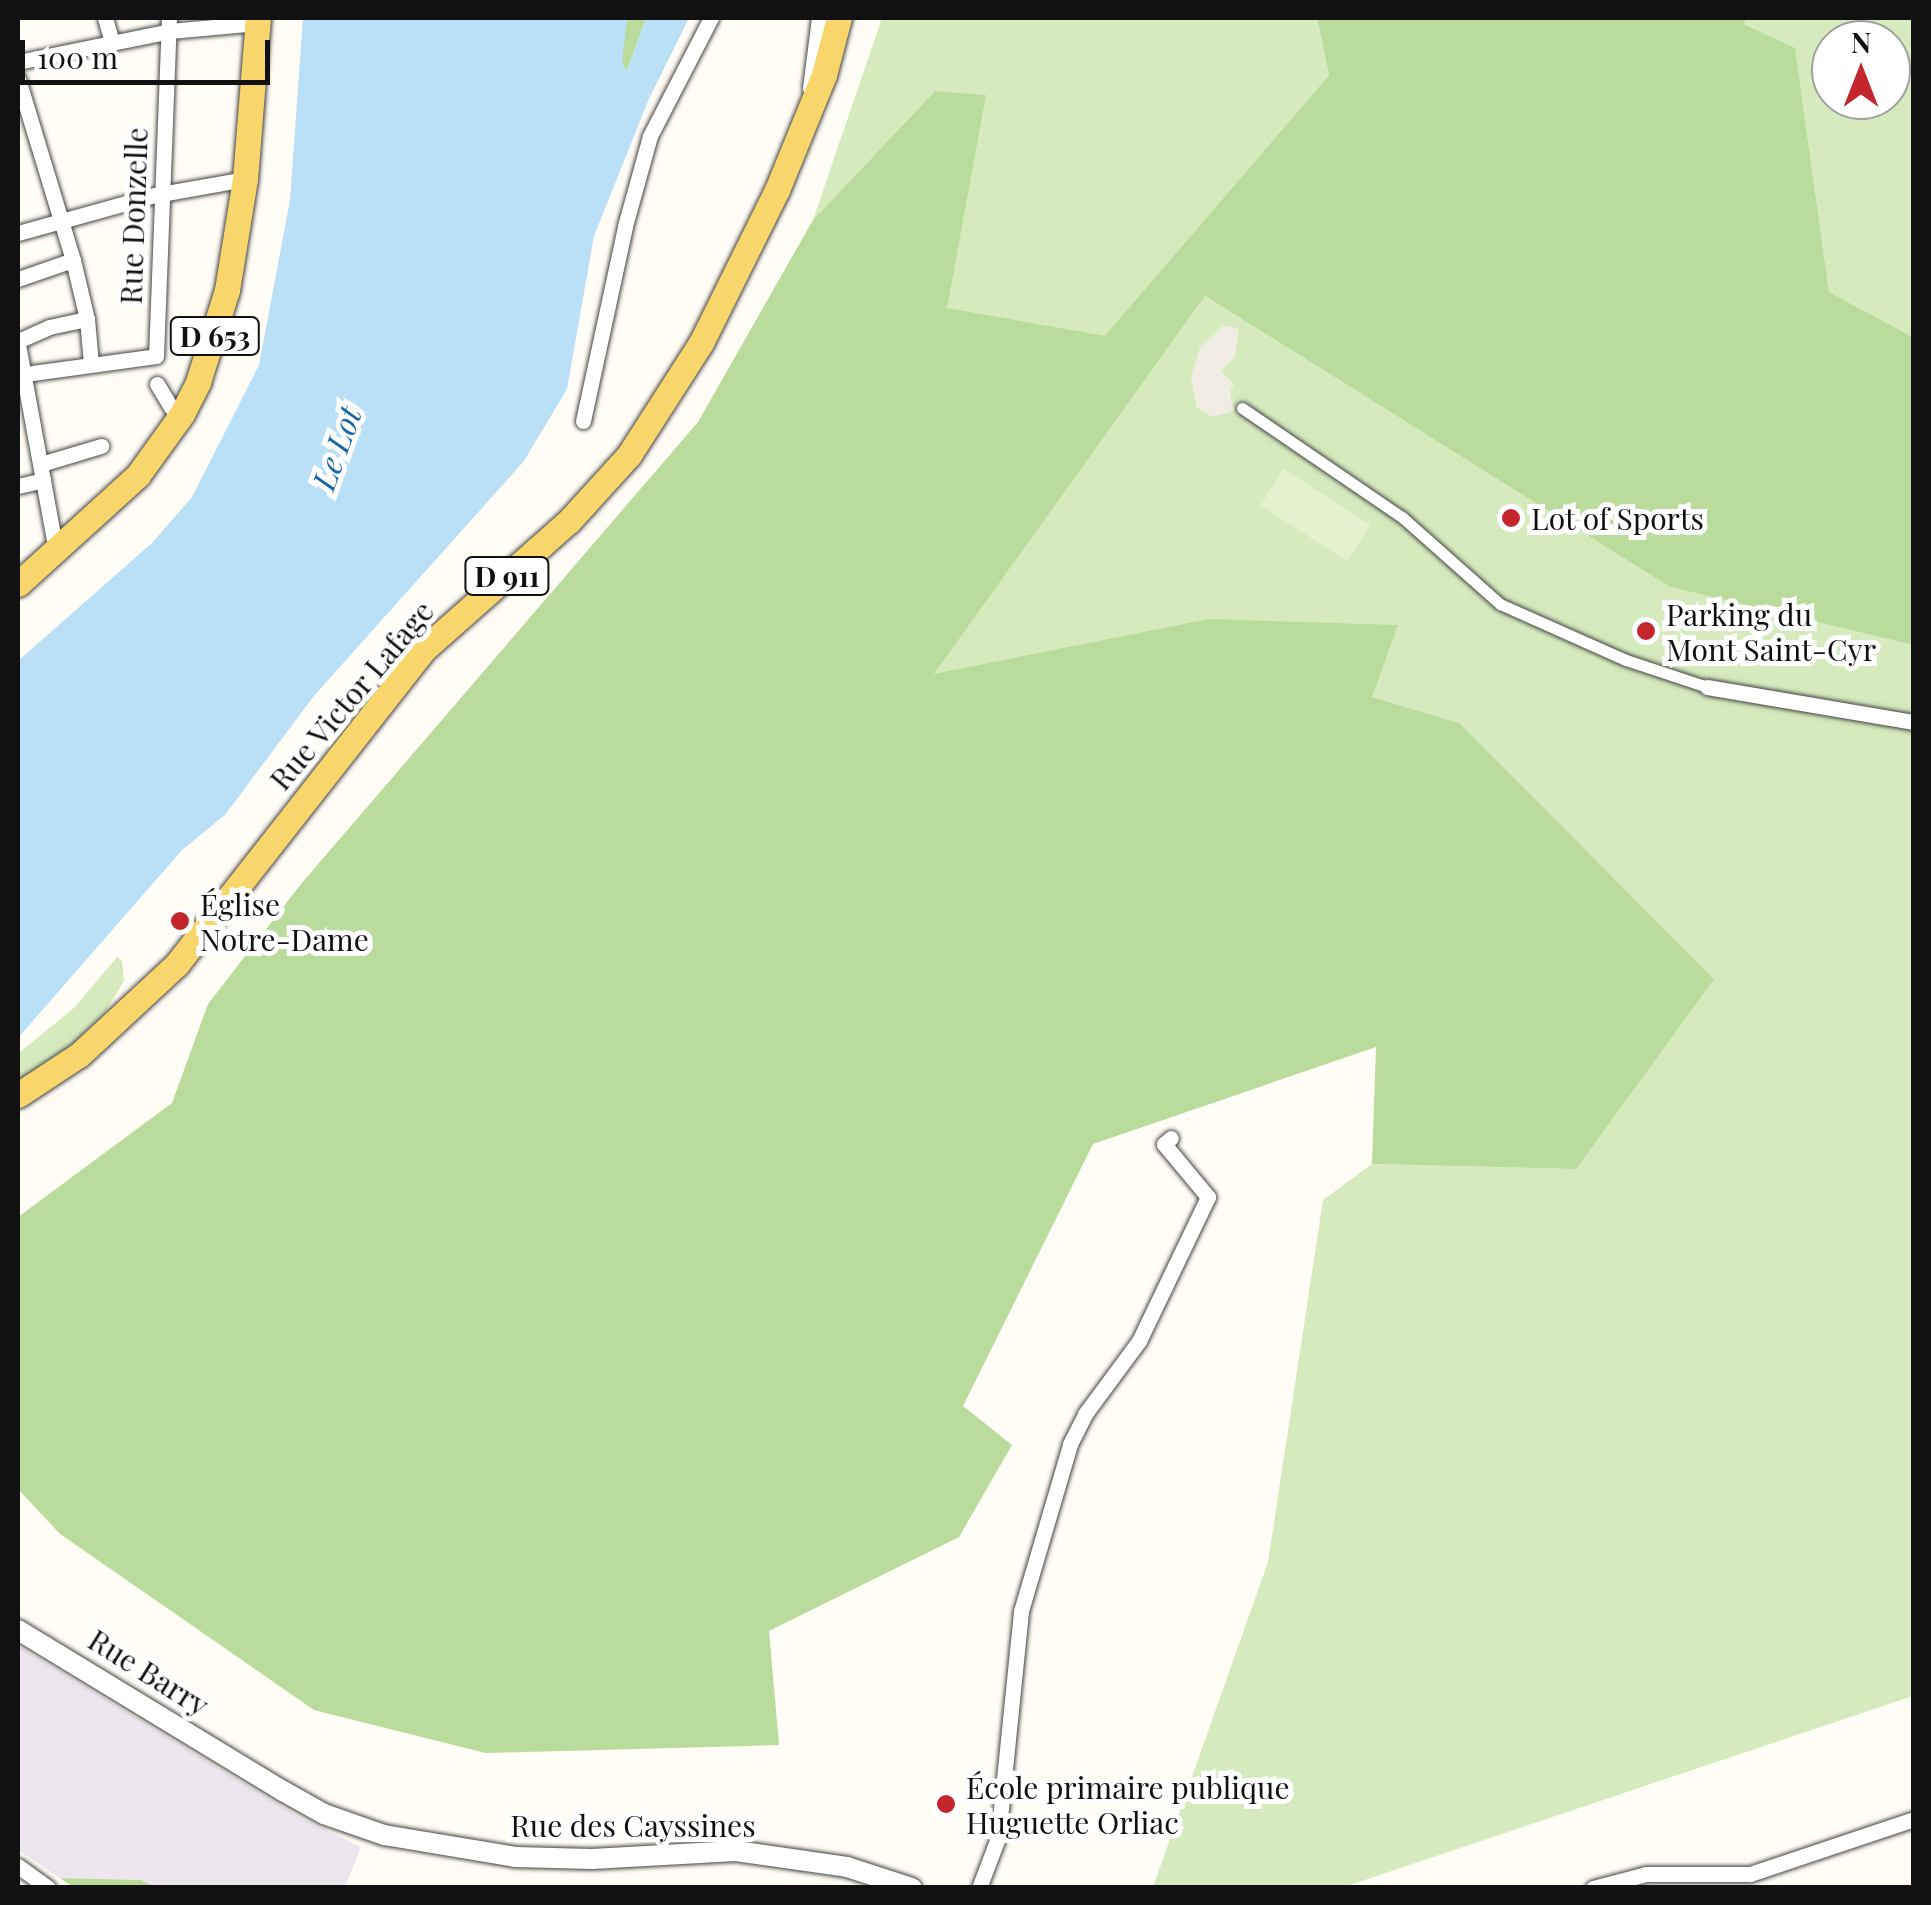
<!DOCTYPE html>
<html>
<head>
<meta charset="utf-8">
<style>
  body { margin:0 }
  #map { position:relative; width:1931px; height:1905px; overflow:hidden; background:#fffdf5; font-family:"Playfair Display",serif }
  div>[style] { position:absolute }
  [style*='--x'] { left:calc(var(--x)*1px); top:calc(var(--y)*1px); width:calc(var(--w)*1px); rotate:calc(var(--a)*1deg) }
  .industrial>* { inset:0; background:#eee6ef }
  .green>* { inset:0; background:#d5ebbd }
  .forest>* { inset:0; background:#b9dc9c }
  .pitch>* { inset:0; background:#e6f2cf; transform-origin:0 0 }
  .plaza>* { inset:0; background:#f1ede2 }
  .water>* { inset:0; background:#b9e0f7 }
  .roads { filter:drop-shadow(0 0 2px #444) drop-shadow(0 0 2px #444) }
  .pedestrian>* { height:11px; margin:-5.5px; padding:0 5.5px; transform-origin:5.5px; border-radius:5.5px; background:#fff }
  .minor>* { height:15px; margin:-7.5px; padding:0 7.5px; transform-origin:7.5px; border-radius:7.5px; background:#fff }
  .tertiary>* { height:20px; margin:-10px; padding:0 10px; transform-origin:10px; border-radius:10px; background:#fff }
  .primary>* { height:25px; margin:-12.5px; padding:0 12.5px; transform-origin:12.5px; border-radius:12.5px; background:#f9d66b }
  .dots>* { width:28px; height:28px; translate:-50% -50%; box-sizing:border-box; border:5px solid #fff; border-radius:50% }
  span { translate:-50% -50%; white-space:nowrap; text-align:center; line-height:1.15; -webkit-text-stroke:10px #fff; paint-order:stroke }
  .shield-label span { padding:2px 8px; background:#fff; border:2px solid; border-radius:8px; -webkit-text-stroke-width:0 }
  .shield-label { font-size:28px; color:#111; font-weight:700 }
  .street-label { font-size:30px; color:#111 }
  .poi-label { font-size:30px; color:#111 }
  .left { translate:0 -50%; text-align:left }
  .water-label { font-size:32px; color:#1768a6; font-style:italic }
  .frame { position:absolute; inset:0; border:20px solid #111; pointer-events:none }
  .north { position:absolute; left:1811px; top:20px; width:100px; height:100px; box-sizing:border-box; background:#fff; border:2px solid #a0a0a0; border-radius:50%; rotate:0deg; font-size:28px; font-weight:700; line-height:40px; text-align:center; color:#111 }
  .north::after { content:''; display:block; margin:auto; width:35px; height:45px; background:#c4262e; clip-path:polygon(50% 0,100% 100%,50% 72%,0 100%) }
  .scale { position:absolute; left:20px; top:40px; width:250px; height:45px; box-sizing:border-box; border:5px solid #111; border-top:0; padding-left:12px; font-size:30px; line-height:35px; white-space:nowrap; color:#111; -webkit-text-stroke:8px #fff; paint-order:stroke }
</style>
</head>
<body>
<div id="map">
  <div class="industrial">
    <div style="clip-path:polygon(18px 1646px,301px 1818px,361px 1847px,345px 1887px,155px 1888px,141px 1880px,60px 1878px,18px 1850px)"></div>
  </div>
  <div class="green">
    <div style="clip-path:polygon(882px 18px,1317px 18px,1329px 75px,1105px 337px,946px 308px,985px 95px,935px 91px,813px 220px)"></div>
    <div style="clip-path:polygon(evenodd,1746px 18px,1913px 18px,1913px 337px,1829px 292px,1795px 49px,1743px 23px,1746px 18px,1831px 40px,1891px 40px,1891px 100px,1831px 100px,1831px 40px)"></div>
    <div style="clip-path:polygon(1205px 296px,1670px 587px,1913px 645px,1913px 1696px,1344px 1887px,1153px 1887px,1268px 1562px,1323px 1200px,1372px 1164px,1576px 1169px,1459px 723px,1371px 697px,1397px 625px,933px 675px)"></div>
    <div style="clip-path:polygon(117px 957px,122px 961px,124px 981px,105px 1012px,74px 1043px,18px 1081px,18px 1054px,75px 1007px)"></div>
  </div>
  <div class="forest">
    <div style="clip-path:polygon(627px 18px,646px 18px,627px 71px,621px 63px)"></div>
    <div style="clip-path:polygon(1317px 18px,1746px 18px,1744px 24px,1795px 48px,1829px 292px,1913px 337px,1913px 645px,1670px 587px,1205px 296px,934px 674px,1209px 619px,1398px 625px,1372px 697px,1459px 723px,1714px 979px,1576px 1169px,1372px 1164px,1376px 1047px,1093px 1144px,963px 1406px,1012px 1445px,959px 1537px,769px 1631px,779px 1745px,486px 1753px,314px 1710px,60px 1534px,18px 1489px,18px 1217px,172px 1103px,208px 1004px,301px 884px,698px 422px,813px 220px,935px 91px,986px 95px,947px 308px,1105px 336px,1329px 75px)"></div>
    <div style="clip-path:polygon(60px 1878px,141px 1880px,155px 1887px,73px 1887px)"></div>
  </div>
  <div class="pitch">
    <div style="left:1284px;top:469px;width:103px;height:43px;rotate:33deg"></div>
  </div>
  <div class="plaza">
    <div style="clip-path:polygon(1223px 326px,1239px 328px,1235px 356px,1221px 371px,1234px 384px,1230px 392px,1234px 411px,1212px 417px,1197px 407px,1191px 378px,1200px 347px)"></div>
  </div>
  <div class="water">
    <div style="clip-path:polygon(303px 18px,627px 18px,622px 63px,627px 71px,646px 18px,689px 18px,648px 101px,594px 236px,567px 389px,524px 461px,313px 697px,225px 815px,182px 850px,18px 1038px,18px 661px,153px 542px,192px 497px,259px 365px,290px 200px)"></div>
  </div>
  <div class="roads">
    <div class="pedestrian">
      <div style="--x:1242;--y:408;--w:194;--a:34.3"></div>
      <div style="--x:1402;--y:517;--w:131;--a:41.6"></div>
      <div style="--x:1500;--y:604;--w:138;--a:24"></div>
      <div style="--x:1626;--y:660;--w:85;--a:18.4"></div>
    </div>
    <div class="minor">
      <div style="--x:105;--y:18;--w:25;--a:74"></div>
      <div style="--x:18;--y:62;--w:155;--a:-11.5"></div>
      <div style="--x:170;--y:31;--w:88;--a:-5.2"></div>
      <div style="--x:18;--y:79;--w:189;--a:73.1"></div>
      <div style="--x:73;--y:260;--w:61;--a:76.7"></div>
      <div style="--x:87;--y:319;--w:45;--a:84.9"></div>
      <div style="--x:810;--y:88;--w:71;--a:-82.7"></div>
      <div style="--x:18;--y:233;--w:142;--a:-15.5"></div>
      <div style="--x:155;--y:195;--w:91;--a:-10.1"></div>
      <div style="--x:18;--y:279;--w:58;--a:-19.1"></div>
      <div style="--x:18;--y:341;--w:34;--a:-24"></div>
      <div style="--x:49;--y:327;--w:39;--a:-12"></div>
      <div style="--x:18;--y:344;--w:210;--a:79.6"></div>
      <div style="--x:18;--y:375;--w:139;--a:-7.8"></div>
      <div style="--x:156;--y:356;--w:338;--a:-87.8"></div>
      <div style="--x:157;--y:384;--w:27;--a:59"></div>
      <div style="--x:171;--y:407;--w:13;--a:32"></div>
      <div style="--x:583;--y:421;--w:199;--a:-77.8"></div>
      <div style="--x:625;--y:226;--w:93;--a:-74.5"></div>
      <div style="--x:650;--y:136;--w:133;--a:-62.7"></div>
      <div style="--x:41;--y:464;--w:63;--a:-16.7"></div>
      <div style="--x:18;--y:486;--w:26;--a:-13"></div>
      <div style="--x:1707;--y:687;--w:210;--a:9.6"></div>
      <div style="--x:18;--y:1866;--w:37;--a:36"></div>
      <div style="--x:979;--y:1888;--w:53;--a:-69.2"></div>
      <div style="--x:998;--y:1838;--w:228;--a:-84.2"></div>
      <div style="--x:1021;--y:1611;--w:174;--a:-73.6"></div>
      <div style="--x:1070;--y:1444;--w:34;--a:-63"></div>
      <div style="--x:1085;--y:1414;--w:91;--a:-53.5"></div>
      <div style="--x:1139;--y:1341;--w:160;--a:-64.4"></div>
      <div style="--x:1208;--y:1197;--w:69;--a:-129.7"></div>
      <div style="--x:1164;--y:1144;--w:9;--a:-41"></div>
      <div style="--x:1593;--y:1888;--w:55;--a:-14.8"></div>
      <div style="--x:1646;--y:1874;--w:104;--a:0"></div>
      <div style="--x:1750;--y:1874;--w:173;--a:-18.5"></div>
    </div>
    <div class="tertiary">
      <div style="--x:18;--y:1630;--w:310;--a:31.3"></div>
      <div style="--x:283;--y:1791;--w:47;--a:29.3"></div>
      <div style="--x:324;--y:1814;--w:64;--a:19.3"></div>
      <div style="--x:384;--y:1835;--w:133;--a:9.5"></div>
      <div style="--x:515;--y:1857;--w:77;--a:1.5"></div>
      <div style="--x:592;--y:1859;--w:144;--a:-3.2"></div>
      <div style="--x:736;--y:1851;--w:112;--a:8.2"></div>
      <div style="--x:847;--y:1867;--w:68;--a:17.9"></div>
    </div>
    <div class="primary">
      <div style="--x:18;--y:584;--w:162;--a:-42.2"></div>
      <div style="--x:138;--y:475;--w:75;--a:-54.2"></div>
      <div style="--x:182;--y:414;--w:36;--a:-63"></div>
      <div style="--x:198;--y:382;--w:96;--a:-72.5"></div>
      <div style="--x:227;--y:290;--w:112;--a:-80.8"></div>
      <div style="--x:245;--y:179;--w:162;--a:-85.4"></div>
      <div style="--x:18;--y:1095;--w:73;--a:-33.3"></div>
      <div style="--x:79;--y:1055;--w:134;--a:-42.9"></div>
      <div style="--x:177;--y:964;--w:399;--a:-51.9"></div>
      <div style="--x:423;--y:650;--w:195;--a:-41.5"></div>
      <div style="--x:569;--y:521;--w:89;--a:-47.7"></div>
      <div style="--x:629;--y:455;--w:133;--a:-57.3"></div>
      <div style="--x:701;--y:343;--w:171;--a:-63.6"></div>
      <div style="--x:777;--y:190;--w:124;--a:-67.8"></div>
      <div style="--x:824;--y:75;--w:59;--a:-75.3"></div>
    </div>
  </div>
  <div class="dots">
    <div style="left:1511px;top:518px;background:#c4262e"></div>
    <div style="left:1646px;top:631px;background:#c4262e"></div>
    <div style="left:180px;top:921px;background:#c4262e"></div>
    <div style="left:946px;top:1804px;background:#c4262e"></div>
  </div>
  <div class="shield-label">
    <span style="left:215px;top:336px">D 653</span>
    <span style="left:507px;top:576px">D 911</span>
  </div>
  <div class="street-label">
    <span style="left:133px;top:216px;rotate:-88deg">Rue Donzelle</span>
    <span style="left:351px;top:695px;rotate:-50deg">Rue Victor Lafage</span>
    <span style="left:149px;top:1672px;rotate:32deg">Rue Barry</span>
    <span style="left:633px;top:1825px">Rue des Cayssines</span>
  </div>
  <div class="poi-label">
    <span class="left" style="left:1531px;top:518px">Lot of Sports</span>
    <span class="left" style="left:1666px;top:631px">Parking du<br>Mont Saint-Cyr</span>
    <span class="left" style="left:200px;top:921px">Église<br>Notre-Dame</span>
    <span class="left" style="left:966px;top:1804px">École primaire publique<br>Huguette Orliac</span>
  </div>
  <div class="water-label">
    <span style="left:336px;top:448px;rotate:-70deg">Le Lot</span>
  </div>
  <div class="frame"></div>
  <div class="north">N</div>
  <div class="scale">100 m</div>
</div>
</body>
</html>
